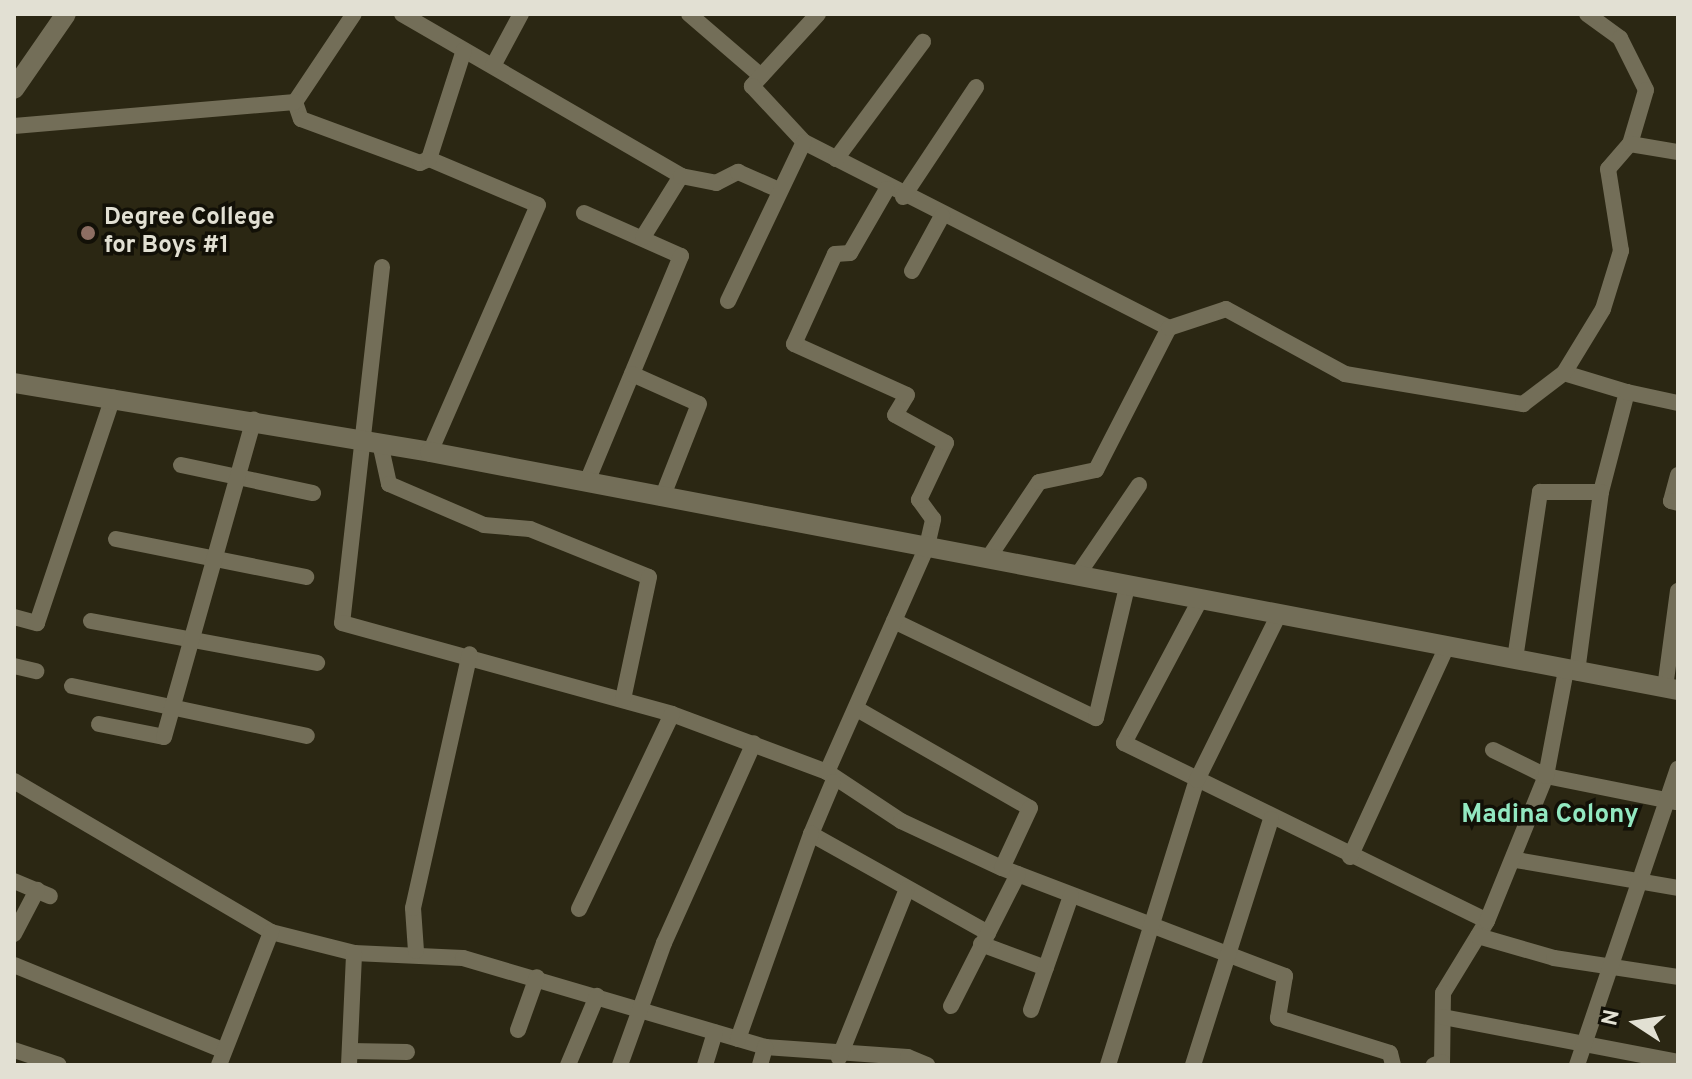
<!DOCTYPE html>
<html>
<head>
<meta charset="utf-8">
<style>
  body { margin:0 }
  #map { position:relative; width:1692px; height:1079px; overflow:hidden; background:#2b2713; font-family:Overpass,sans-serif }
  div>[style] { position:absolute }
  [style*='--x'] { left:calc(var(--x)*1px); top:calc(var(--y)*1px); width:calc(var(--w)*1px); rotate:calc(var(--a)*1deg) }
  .minor>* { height:16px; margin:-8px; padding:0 8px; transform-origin:8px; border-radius:8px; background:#736e58 }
  .tertiary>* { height:20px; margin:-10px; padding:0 10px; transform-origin:10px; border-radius:10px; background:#736e58 }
  .dots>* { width:22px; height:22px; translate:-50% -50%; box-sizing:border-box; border:4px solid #121007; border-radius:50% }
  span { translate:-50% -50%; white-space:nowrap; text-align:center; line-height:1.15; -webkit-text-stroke:7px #121007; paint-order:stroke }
  .poi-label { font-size:24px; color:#e2e0d3; font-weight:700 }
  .left { translate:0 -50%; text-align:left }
  .neighbourhood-label { font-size:26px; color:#92e8c1; font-weight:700 }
  .frame { position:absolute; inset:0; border:16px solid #e2e0d3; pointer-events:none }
  .north { position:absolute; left:1596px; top:983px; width:80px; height:80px; -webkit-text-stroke:6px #121007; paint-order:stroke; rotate:282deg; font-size:22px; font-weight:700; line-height:32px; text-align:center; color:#e2e0d3 }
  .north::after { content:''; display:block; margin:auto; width:28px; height:36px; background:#e2e0d3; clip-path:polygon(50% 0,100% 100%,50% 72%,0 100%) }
</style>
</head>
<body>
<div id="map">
  <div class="minor">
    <div style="--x:402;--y:14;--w:323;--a:30.1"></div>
    <div style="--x:689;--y:14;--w:95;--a:40.7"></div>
    <div style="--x:818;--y:14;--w:98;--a:132.5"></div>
    <div style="--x:752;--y:86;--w:76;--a:47.1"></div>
    <div style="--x:804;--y:142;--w:410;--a:27"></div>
    <div style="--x:1587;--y:14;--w:41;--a:36"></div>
    <div style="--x:1620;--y:38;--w:58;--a:63.4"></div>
    <div style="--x:1646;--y:90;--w:56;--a:106.5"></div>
    <div style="--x:493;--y:66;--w:59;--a:-61.7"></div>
    <div style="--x:295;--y:102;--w:18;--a:71"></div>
    <div style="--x:301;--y:119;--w:127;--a:20.3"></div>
    <div style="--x:420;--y:163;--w:10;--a:-24"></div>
    <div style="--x:429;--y:159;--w:118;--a:22.9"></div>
    <div style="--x:538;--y:205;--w:270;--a:113.6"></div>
    <div style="--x:295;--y:102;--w:106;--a:-56.2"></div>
    <div style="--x:14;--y:126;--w:282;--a:-4.9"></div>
    <div style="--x:429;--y:159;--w:114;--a:-72.2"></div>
    <div style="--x:836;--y:159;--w:146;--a:-53.4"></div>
    <div style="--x:903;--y:197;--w:132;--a:-56.4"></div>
    <div style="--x:584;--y:213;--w:106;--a:23.9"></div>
    <div style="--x:681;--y:256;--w:245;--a:112.6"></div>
    <div style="--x:643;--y:237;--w:72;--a:-58.1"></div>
    <div style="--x:681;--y:176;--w:36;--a:11"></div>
    <div style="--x:716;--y:183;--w:25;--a:-27"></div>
    <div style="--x:738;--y:172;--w:43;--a:23.6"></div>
    <div style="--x:382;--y:267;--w:358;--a:96.4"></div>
    <div style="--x:342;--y:623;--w:342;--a:15.4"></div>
    <div style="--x:672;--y:714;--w:165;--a:20.5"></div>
    <div style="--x:827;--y:772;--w:89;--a:33.5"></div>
    <div style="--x:901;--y:821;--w:111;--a:25"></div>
    <div style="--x:1002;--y:868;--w:303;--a:20.9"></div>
    <div style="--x:1285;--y:976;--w:43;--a:99.5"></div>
    <div style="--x:1278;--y:1018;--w:117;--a:17.4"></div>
    <div style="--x:1390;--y:1053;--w:12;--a:76"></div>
    <div style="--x:912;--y:271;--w:63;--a:-61.4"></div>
    <div style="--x:728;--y:301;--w:176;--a:-64.5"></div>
    <div style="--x:1564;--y:373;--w:66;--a:16.8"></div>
    <div style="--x:1627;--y:392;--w:103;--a:104.6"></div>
    <div style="--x:1601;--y:492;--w:182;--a:97.6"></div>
    <div style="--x:632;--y:374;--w:73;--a:24.1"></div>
    <div style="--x:699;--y:404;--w:101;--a:111.5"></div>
    <div style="--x:1627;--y:392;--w:52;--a:12.2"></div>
    <div style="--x:380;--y:443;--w:42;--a:77.6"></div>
    <div style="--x:389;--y:484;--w:103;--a:23.3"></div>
    <div style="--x:484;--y:525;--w:46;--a:5"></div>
    <div style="--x:530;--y:529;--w:128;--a:22"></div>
    <div style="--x:649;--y:577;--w:125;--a:102"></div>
    <div style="--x:181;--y:465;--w:135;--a:12"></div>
    <div style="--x:1678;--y:475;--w:27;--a:105"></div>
    <div style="--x:1671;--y:501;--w:7;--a:16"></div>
    <div style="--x:116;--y:539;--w:194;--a:11.3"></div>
    <div style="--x:989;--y:557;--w:90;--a:-56.3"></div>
    <div style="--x:1039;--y:482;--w:58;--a:-11.9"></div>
    <div style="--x:1096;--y:470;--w:160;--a:-62.8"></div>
    <div style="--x:1169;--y:328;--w:60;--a:-18.4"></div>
    <div style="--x:1226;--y:309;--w:136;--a:28.6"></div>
    <div style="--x:1345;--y:374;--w:181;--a:9.6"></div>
    <div style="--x:1523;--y:404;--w:51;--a:-37.1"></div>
    <div style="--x:1564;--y:373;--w:75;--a:-58.6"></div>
    <div style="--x:1603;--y:309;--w:61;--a:-72.8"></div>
    <div style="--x:1621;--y:251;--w:83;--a:-99"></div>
    <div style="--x:1608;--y:169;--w:33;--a:-49"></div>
    <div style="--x:1630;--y:144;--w:49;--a:9.5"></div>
    <div style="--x:1077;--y:576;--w:110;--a:-55.7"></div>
    <div style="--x:1199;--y:602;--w:160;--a:118"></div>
    <div style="--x:1124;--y:743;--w:404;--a:26.1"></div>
    <div style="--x:1487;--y:921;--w:84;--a:121.4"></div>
    <div style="--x:1443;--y:993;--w:69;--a:90.8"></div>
    <div style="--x:1442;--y:1062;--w:9;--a:159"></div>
    <div style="--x:14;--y:617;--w:24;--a:15"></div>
    <div style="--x:37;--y:623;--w:238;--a:-71.4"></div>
    <div style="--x:91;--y:621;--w:230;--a:10.5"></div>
    <div style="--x:894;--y:621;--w:224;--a:25.7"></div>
    <div style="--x:1096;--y:718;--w:135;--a:-76.7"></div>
    <div style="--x:1515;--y:659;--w:169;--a:-81.5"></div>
    <div style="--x:1540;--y:492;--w:61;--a:0"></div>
    <div style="--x:14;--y:666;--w:23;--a:13"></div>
    <div style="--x:72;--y:686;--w:240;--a:12"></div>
    <div style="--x:1665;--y:688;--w:98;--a:-82.4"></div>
    <div style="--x:857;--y:709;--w:199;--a:29.8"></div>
    <div style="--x:1030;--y:808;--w:66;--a:115"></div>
    <div style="--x:99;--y:724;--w:66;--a:11.3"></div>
    <div style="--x:164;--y:737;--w:330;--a:-74.2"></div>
    <div style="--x:1493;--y:750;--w:59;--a:26.1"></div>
    <div style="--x:1546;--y:776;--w:133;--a:11.3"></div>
    <div style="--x:827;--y:772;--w:247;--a:-66.1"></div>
    <div style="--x:927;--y:546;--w:28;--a:-77"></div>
    <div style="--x:933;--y:519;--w:24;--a:-126"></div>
    <div style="--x:919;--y:500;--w:63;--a:-64.7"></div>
    <div style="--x:946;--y:443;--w:58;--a:-151.2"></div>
    <div style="--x:895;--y:415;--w:23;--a:-59"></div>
    <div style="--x:907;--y:395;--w:124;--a:-155.7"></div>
    <div style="--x:794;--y:344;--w:99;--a:-65.5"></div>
    <div style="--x:835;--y:254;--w:15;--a:-4"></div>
    <div style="--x:850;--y:253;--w:74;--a:-60"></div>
    <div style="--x:14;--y:781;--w:298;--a:30.4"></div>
    <div style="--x:271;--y:932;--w:86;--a:14.2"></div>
    <div style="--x:354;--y:953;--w:109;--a:2.6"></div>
    <div style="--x:463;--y:958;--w:315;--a:16.4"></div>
    <div style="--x:765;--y:1047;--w:143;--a:4"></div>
    <div style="--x:908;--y:1057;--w:21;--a:23"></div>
    <div style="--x:833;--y:782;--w:56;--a:112.9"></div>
    <div style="--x:811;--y:834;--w:203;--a:29.2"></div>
    <div style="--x:1350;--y:857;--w:232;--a:-65.3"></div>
    <div style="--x:1516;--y:860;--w:164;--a:9.8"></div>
    <div style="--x:14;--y:881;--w:39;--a:23"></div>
    <div style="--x:579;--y:909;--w:216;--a:-64.5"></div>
    <div style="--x:1487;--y:921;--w:157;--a:-67.9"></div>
    <div style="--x:1546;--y:776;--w:108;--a:-79.3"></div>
    <div style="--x:14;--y:934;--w:50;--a:-62.4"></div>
    <div style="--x:1478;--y:936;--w:79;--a:16.1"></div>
    <div style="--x:1554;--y:958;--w:125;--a:8.7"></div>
    <div style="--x:981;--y:944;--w:69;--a:20.3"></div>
    <div style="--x:416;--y:951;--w:43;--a:-94"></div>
    <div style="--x:413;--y:908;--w:260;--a:-77.4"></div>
    <div style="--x:14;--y:965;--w:225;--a:22.2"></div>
    <div style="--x:951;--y:1006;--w:148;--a:-63.1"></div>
    <div style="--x:1031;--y:1010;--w:121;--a:-70.7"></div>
    <div style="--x:1443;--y:1017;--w:239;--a:10.8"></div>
    <div style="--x:518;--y:1030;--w:56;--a:-70.3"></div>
    <div style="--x:738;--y:1039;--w:218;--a:-70.4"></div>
    <div style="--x:14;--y:1050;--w:47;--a:18.4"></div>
    <div style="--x:350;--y:1051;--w:57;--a:1"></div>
    <div style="--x:839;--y:1058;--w:182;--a:-68.1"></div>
    <div style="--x:219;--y:1065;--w:143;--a:-68.6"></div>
    <div style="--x:349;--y:1065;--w:112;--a:-87.4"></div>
    <div style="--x:568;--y:1065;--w:75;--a:-67.2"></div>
    <div style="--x:620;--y:1065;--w:130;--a:-70.2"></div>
    <div style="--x:664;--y:943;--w:219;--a:-65.8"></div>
    <div style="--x:705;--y:1065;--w:34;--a:-73"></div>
    <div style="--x:760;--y:1065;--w:19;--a:-74"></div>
    <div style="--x:1108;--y:1065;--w:299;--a:-72.7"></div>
    <div style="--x:1197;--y:780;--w:183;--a:-63.7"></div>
    <div style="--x:1193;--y:1065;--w:258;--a:-72.4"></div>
    <div style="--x:1577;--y:1065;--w:313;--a:-71.2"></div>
  </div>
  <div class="tertiary">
    <div style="--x:14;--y:89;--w:91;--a:-55.3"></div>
    <div style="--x:14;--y:383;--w:422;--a:9.4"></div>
    <div style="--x:430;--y:452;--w:1270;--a:10.8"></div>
  </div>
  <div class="dots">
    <div style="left:88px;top:233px;background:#8d6e63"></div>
  </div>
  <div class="poi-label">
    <span class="left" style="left:104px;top:233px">Degree College<br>for Boys #1</span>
  </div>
  <div class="neighbourhood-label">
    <span style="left:1550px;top:816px">Madina Colony</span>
  </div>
  <div class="frame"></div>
  <div class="north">N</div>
</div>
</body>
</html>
